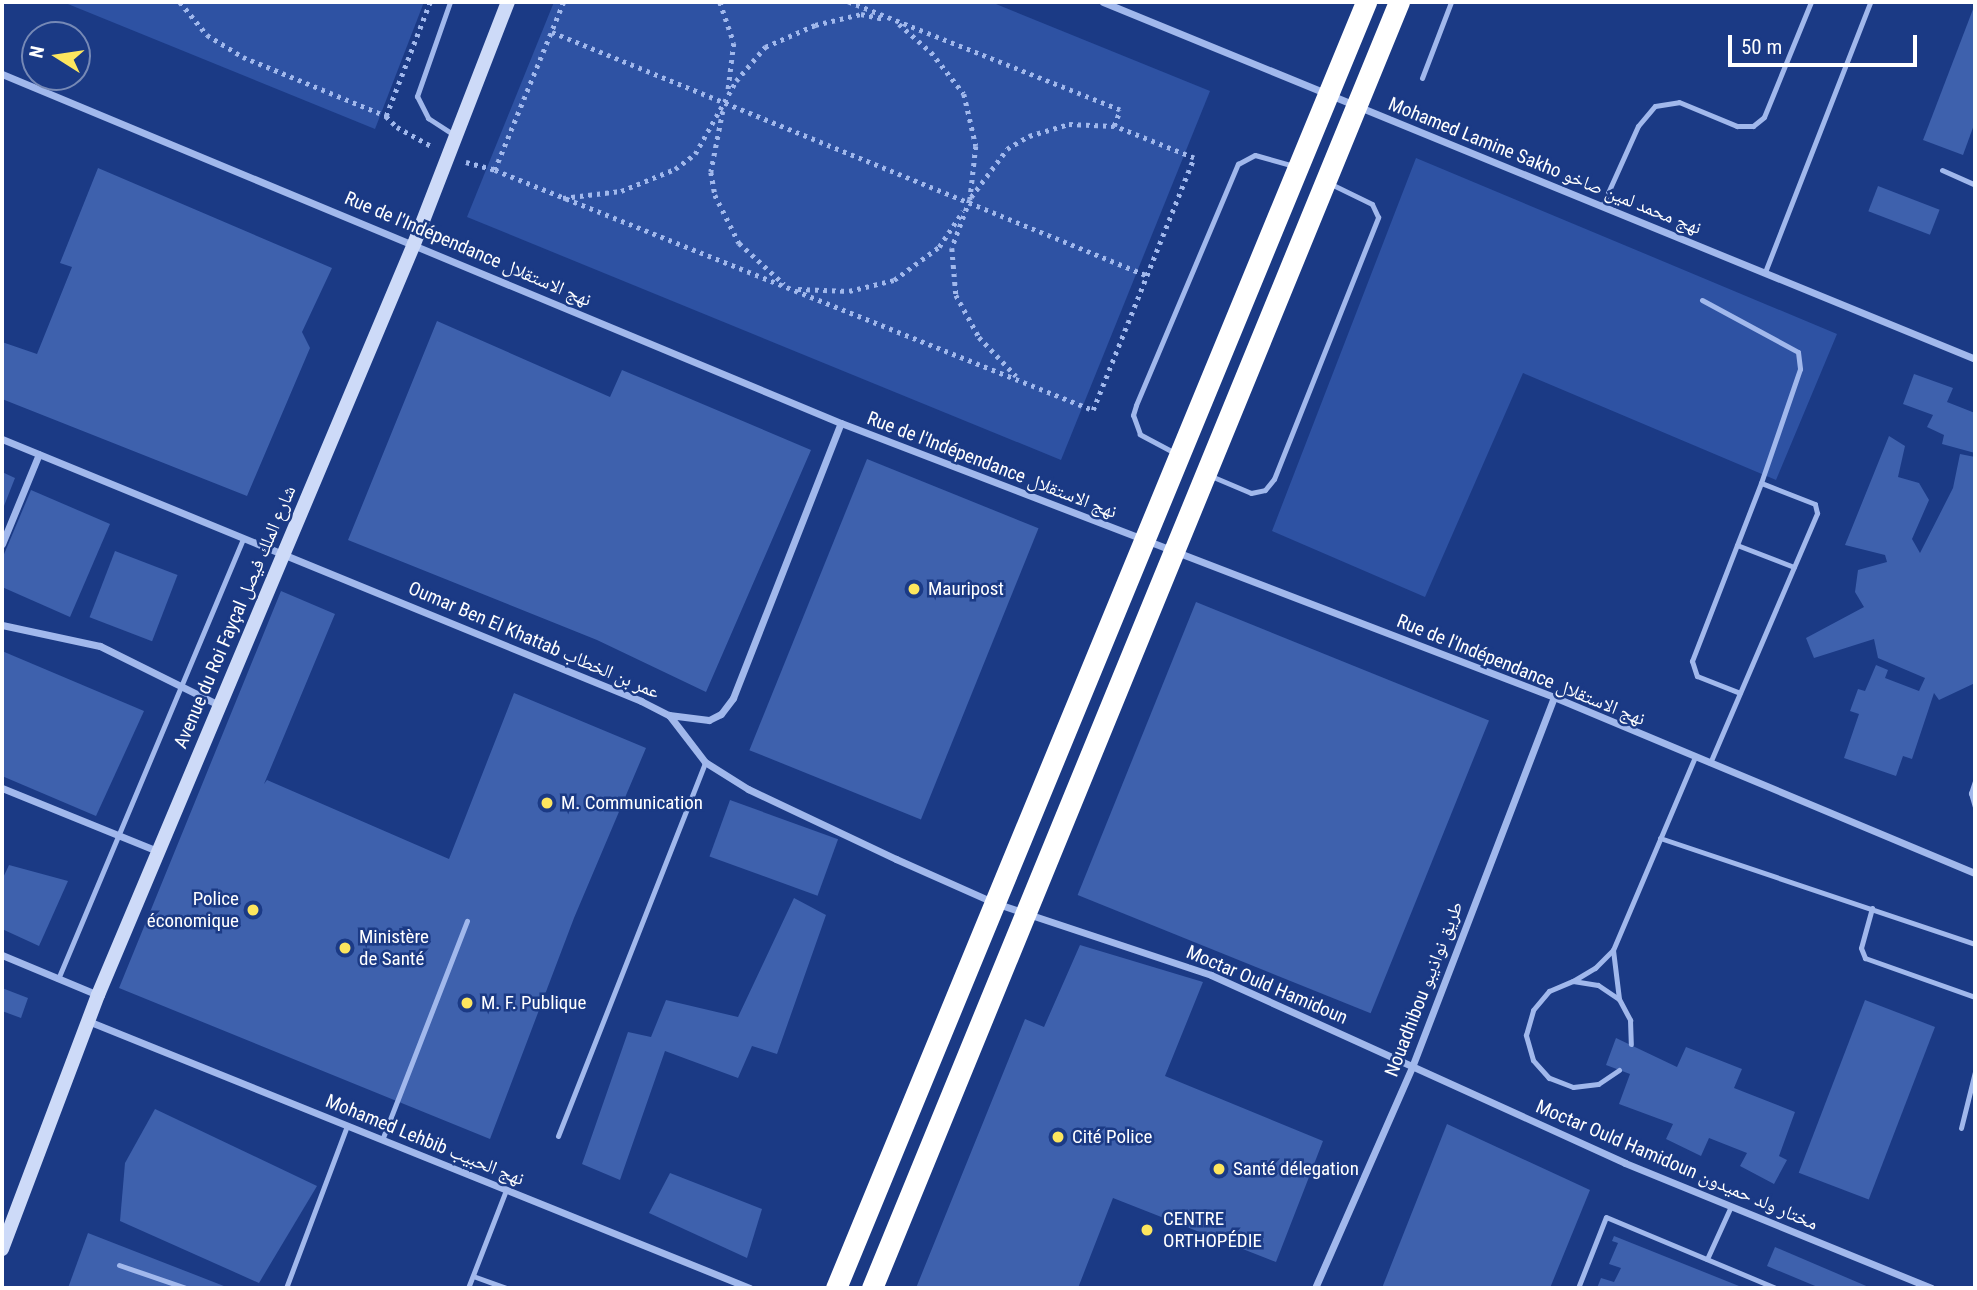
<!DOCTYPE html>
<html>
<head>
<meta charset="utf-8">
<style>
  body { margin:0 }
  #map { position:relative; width:1977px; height:1290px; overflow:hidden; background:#1b3a85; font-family:"Roboto Condensed","Noto Naskh Arabic",sans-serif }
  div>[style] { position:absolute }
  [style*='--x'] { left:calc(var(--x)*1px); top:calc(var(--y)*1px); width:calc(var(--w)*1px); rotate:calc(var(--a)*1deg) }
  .green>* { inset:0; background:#2e52a3 }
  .building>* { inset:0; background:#3e61ad; transform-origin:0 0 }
  .path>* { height:4.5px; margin-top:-2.25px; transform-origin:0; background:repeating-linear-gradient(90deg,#a1b8ec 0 3.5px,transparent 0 8.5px) }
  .lane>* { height:5px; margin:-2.5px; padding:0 2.5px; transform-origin:2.5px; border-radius:2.5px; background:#a1b8ec }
  .street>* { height:7px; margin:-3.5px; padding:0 3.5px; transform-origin:3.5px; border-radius:3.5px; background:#a1b8ec }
  .secondary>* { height:14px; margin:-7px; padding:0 7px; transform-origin:7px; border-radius:7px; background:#cddaf8 }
  .highway>* { height:21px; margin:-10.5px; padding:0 10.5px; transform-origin:10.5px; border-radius:10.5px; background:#fff }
  .dots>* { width:19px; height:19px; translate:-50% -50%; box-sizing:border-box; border:4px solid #1b3a85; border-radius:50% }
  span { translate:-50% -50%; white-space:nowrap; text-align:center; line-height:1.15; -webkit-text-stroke:5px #1b3a85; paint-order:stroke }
  .street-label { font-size:19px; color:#fff }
  .poi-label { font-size:19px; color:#fff }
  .left { translate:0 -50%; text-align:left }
  .right { translate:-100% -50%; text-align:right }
  .frame { position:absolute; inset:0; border:4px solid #fff; pointer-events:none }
  .north { position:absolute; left:21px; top:21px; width:70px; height:70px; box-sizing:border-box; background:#1b3a85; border:2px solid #7689b6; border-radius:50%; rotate:282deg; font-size:19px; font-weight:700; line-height:28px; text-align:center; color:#fff }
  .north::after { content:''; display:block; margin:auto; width:24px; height:32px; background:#fde65e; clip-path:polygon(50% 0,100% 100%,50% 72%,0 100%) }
  .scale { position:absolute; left:1728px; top:35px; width:189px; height:32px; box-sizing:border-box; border:4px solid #fff; border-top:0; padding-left:9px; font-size:21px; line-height:24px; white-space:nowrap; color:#fff; -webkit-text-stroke:5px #1b3a85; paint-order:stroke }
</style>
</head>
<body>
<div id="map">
  <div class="green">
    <div style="clip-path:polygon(63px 2px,424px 2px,375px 129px)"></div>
    <div style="clip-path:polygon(554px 2px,991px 2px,1210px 91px,1061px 460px,467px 217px)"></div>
    <div style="clip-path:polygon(1416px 158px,1837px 334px,1776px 480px,1523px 373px,1425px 597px,1272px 531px)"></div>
  </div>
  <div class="building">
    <div style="clip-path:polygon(1975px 4px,1975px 122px,1963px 155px,1923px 140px)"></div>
    <div style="clip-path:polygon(98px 168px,332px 268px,302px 332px,310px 348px,247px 496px,2px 399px,2px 342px,37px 354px,72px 267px,60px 263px)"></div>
    <div style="left:1878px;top:186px;width:66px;height:27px;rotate:21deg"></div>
    <div style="clip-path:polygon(437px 321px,610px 397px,622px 370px,811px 450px,706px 692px,597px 640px,348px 540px)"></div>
    <div style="clip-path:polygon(1914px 374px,1953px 388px,1947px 402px,1975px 413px,1975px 453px,1942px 444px,1944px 435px,1927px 427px,1933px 415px,1903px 404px)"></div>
    <div style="clip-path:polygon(1889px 436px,1905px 446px,1898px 477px,1919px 483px,1929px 500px,1912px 539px,1920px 553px,1953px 488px,1960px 454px,1975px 457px,1975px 683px,1939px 700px,1934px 693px,1912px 759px,1903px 756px,1896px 776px,1844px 758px,1859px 714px,1850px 711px,1858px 689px,1865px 691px,1876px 665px,1888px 670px,1885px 678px,1919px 691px,1925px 678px,1878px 658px,1874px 639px,1814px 658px,1806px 638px,1864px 607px,1855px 592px,1858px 570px,1887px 562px,1885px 555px,1845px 545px)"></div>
    <div style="left:867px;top:459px;width:185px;height:314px;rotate:22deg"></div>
    <div style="clip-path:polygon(2px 472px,15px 478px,2px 511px)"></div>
    <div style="clip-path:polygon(31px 490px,110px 524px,70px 617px,2px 587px,2px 559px)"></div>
    <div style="left:115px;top:551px;width:67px;height:71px;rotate:21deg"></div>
    <div style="clip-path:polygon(281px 591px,335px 614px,264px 784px,267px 780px,449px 859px,514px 693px,646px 748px,574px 918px,490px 1139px,119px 988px)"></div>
    <div style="left:1196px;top:602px;width:316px;height:316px;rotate:22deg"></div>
    <div style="clip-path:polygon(2px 651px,144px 711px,96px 816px,2px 776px)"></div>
    <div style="left:730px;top:800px;width:115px;height:60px;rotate:20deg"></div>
    <div style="clip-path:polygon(9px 865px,68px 881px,39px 946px,2px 929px,2px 880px)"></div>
    <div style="clip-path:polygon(794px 898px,826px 915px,777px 1054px,752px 1046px,738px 1078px,665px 1051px,620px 1180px,582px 1164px,628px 1032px,651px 1037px,666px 1000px,738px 1017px)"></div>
    <div style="clip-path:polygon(1080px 945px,1203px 982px,1165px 1076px,1323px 1141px,1276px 1262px,1113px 1198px,1078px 1288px,916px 1288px,1025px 1019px,1044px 1027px)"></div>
    <div style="clip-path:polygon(2px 988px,28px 998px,21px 1018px,2px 1011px)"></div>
    <div style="left:1865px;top:1000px;width:75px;height:185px;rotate:21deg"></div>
    <div style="clip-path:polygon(1616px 1038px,1677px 1067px,1686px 1047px,1742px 1069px,1734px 1088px,1795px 1112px,1779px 1156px,1787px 1160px,1774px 1184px,1740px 1166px,1747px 1153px,1709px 1138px,1701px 1156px,1666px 1139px,1673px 1124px,1619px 1104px,1630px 1074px,1606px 1065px)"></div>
    <div style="clip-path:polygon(155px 1109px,317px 1186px,259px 1283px,120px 1221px,125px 1163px)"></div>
    <div style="clip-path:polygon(1447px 1124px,1590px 1190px,1550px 1288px,1382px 1288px)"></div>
    <div style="clip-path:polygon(670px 1173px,762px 1209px,747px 1258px,649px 1213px)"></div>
    <div style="clip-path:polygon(88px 1233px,229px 1288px,68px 1288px)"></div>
    <div style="clip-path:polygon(1614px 1236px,1744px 1288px,1597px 1288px,1601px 1278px,1614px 1282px,1621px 1268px,1609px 1264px,1618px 1243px,1612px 1241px)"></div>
    <div style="clip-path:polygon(1775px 1247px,1871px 1288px,1820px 1288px,1767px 1266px)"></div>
  </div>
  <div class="path">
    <div style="--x:180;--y:2;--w:43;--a:50.7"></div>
    <div style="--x:207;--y:35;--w:42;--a:31.4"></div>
    <div style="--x:243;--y:57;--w:155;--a:22.4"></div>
    <div style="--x:386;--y:116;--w:16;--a:45"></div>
    <div style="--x:397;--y:127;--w:41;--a:29.1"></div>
    <div style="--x:564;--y:2;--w:182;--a:112.3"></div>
    <div style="--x:495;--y:170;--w:644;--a:21.87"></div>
    <div style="--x:1093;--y:410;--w:271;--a:-68.2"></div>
    <div style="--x:1194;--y:158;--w:86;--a:-158.2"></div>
    <div style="--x:1114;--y:126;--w:17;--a:-69"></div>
    <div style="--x:1120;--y:110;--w:293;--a:-158.3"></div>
    <div style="--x:720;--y:2;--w:43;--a:71.1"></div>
    <div style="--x:734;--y:43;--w:49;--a:97"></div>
    <div style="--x:899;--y:24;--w:43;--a:41.2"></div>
    <div style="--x:931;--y:52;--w:53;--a:51.8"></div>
    <div style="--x:964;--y:94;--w:53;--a:77"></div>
    <div style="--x:976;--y:146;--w:54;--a:96.3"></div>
    <div style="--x:970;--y:200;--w:51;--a:110.6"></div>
    <div style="--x:952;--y:248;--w:47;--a:85.1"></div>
    <div style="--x:956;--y:295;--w:48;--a:61.3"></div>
    <div style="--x:979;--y:337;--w:54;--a:46.5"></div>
    <div style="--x:552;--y:32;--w:642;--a:22.25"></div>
    <div style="--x:723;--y:111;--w:62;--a:101.1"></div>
    <div style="--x:711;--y:172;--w:23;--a:80"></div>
    <div style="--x:715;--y:195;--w:54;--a:63.4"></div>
    <div style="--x:739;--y:243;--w:61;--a:42.3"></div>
    <div style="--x:386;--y:116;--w:122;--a:-68.9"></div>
    <div style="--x:466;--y:162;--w:30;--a:15"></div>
    <div style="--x:971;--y:197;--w:60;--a:-53.1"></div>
    <div style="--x:1007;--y:149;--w:26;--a:-31"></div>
    <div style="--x:1029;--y:136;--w:42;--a:-16.7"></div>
    <div style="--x:1069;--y:124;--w:45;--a:2.5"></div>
    <div style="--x:563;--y:198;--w:58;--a:-6.9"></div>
    <div style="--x:621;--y:191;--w:58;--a:-22.2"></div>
    <div style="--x:675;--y:169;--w:25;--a:-37"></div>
    <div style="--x:695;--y:154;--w:84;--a:-60.7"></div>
    <div style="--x:736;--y:81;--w:45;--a:-49.5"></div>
    <div style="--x:765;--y:47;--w:55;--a:-23.7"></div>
    <div style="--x:815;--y:25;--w:47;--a:-13.4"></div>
    <div style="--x:861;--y:14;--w:25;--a:12"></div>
    <div style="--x:798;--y:289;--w:51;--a:2.2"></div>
    <div style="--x:849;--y:291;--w:46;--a:-13.7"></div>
    <div style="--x:894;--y:280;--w:56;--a:-36.3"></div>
    <div style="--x:939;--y:247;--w:43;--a:-56.3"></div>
  </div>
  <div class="lane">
    <div style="--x:450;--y:2;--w:100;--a:109.3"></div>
    <div style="--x:417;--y:96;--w:25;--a:63"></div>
    <div style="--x:428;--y:118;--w:31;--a:33"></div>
    <div style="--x:1422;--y:78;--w:81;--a:-69.1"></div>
    <div style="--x:1942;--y:170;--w:36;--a:24"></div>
    <div style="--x:1602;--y:206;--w:88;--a:-65.8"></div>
    <div style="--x:1638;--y:126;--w:26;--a:-50"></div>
    <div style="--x:1655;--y:106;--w:24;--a:-9"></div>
    <div style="--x:1679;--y:102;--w:63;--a:22.5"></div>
    <div style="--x:1737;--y:126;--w:16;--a:0"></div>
    <div style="--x:1753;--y:126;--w:14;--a:-39"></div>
    <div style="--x:1764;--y:117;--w:124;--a:-67.8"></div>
    <div style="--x:1765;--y:272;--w:290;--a:-68.7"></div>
    <div style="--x:1702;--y:300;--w:109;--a:28.4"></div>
    <div style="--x:1798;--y:352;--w:17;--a:83"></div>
    <div style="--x:1800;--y:369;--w:120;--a:108.9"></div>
    <div style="--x:1761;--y:483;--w:191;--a:111.2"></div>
    <div style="--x:1692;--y:661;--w:16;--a:72"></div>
    <div style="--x:1697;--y:676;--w:46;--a:21.6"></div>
    <div style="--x:1175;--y:453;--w:40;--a:-152"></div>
    <div style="--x:1140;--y:434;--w:20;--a:-110"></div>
    <div style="--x:1133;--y:415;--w:10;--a:-73"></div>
    <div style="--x:1136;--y:405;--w:262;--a:-67.1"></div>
    <div style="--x:1238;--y:164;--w:19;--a:-28"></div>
    <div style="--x:1255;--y:155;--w:41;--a:15.8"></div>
    <div style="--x:1211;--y:476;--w:43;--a:23"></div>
    <div style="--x:1251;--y:493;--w:14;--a:-12"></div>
    <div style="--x:1265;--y:490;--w:14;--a:-51"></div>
    <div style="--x:1274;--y:479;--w:282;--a:-68.3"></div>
    <div style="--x:1378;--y:217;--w:14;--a:-115"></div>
    <div style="--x:1372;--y:204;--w:48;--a:-154"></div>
    <div style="--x:1737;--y:545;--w:61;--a:21.1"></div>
    <div style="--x:1710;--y:763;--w:272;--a:-66.8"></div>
    <div style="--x:1817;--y:513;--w:9;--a:-103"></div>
    <div style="--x:1815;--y:504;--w:58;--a:-158.7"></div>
    <div style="--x:1975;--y:781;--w:13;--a:108"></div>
    <div style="--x:1971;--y:793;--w:15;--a:74"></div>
    <div style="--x:1660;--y:838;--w:332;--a:18.6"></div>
    <div style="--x:1872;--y:908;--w:41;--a:105.4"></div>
    <div style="--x:1861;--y:948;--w:11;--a:68"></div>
    <div style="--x:1865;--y:958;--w:117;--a:19.5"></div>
    <div style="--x:1613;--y:950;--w:49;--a:83"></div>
    <div style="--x:58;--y:979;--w:477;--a:-67.2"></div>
    <div style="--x:1573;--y:981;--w:26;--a:-31"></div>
    <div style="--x:1595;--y:968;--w:25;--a:-45"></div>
    <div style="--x:1613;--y:950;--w:210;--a:-67"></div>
    <div style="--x:1619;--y:1070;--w:25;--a:146"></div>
    <div style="--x:1598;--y:1084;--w:25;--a:173"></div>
    <div style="--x:1573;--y:1087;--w:26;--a:-159"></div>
    <div style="--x:1549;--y:1078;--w:24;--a:-132"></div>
    <div style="--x:1533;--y:1060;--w:26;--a:-106"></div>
    <div style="--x:1526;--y:1035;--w:26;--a:-74"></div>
    <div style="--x:1533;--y:1010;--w:25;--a:-50"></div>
    <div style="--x:1549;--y:991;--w:26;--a:-23"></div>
    <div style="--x:1573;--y:981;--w:25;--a:9"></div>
    <div style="--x:1598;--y:985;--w:25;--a:34"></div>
    <div style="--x:1619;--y:999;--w:24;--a:62"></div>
    <div style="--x:1630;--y:1020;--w:24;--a:88"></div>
    <div style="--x:1961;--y:1128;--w:58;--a:-76"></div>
    <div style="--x:558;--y:1136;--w:402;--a:-68.5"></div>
    <div style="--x:382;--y:1140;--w:235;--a:-68.8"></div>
    <div style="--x:1707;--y:1259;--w:58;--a:-65.6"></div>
    <div style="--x:119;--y:1265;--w:71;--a:18.9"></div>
    <div style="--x:473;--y:1276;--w:35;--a:20"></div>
    <div style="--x:286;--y:1288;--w:173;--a:-69.4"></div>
    <div style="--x:468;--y:1288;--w:105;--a:-68.8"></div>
    <div style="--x:1578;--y:1288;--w:76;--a:-68.5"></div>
    <div style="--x:1606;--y:1217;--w:184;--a:22.7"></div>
  </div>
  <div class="street">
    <div style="--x:1103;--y:2;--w:942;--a:22.26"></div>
    <div style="--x:2;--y:74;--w:909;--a:22.59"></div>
    <div style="--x:841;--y:423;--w:764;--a:21.02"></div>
    <div style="--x:1554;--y:697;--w:456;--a:22.7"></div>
    <div style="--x:2;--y:439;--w:691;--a:22.29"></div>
    <div style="--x:641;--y:701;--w:31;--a:27"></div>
    <div style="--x:669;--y:715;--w:59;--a:52.5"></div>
    <div style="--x:705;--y:762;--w:51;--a:32.1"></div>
    <div style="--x:748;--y:789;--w:164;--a:25.3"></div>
    <div style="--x:896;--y:859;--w:108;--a:24"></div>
    <div style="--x:995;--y:903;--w:228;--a:18.4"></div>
    <div style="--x:1211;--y:975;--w:455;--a:24.4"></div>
    <div style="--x:1625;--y:1163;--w:331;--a:22.2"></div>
    <div style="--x:2;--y:544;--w:97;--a:-67.7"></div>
    <div style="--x:2;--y:625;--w:100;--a:12.1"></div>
    <div style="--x:100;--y:646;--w:133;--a:26.4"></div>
    <div style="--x:669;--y:715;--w:40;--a:7.1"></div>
    <div style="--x:709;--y:720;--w:13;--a:-27"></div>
    <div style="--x:721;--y:714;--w:20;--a:-53"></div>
    <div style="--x:733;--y:698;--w:295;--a:-68.6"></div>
    <div style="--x:2;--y:788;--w:167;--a:22.1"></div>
    <div style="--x:2;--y:955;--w:104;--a:22.6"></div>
    <div style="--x:88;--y:1021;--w:714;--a:21.97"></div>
    <div style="--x:1315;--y:1288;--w:241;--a:-66.3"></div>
    <div style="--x:1412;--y:1067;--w:396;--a:-69"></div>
  </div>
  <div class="secondary">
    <div style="--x:2;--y:1249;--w:272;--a:-69.3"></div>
    <div style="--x:98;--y:995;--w:815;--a:-67.18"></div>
    <div style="--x:414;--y:244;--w:260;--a:-68.8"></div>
  </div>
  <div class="highway">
    <div style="--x:836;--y:1288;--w:1391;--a:-67.6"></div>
    <div style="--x:872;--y:1288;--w:1390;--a:-67.72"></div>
  </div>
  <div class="dots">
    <div style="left:914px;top:589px;background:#fde65e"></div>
    <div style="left:547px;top:803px;background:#fde65e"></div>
    <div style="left:253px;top:910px;background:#fde65e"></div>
    <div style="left:345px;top:948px;background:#fde65e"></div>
    <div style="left:467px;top:1003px;background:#fde65e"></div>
    <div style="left:1058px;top:1137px;background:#fde65e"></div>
    <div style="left:1219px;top:1169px;background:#fde65e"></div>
    <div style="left:1147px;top:1230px;background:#fde65e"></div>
  </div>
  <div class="street-label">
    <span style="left:1545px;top:166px;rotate:22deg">Mohamed Lamine Sakho نهج محمد لمين صاخو</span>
    <span style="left:468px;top:249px;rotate:23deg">Rue de l'Indépendance نهج الاستقلال</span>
    <span style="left:992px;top:465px;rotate:21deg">Rue de l'Indépendance نهج الاستقلال</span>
    <span style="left:235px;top:617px;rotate:-67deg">Avenue du Roi Fayçal شارع الملك فيصل</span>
    <span style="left:534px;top:640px;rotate:23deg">Oumar Ben El Khattab عمر بن الخطاب</span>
    <span style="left:1521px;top:670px;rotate:22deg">Rue de l'Indépendance نهج الاستقلال</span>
    <span style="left:1267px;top:985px;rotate:23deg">Moctar Ould Hamidoun</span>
    <span style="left:1424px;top:989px;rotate:-69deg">Nouadhibou طريق نواذيبو</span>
    <span style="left:425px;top:1140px;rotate:22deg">Mohamed Lehbib نهج الحبيب</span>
    <span style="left:1677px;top:1165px;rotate:23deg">Moctar Ould Hamidoun مختار ولد حميدون</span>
  </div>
  <div class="poi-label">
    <span class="left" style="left:928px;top:589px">Mauripost</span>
    <span class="left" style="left:561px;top:803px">M. Communication</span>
    <span class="right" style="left:239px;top:910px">Police<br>économique</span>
    <span class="left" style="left:359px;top:948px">Ministère<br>de Santé</span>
    <span class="left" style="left:481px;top:1003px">M. F. Publique</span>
    <span class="left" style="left:1072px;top:1137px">Cité Police</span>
    <span class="left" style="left:1233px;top:1169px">Santé délegation</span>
    <span class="left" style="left:1163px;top:1230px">CENTRE<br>ORTHOPÉDIE</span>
  </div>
  <div class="frame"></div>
  <div class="north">N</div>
  <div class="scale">50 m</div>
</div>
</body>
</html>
